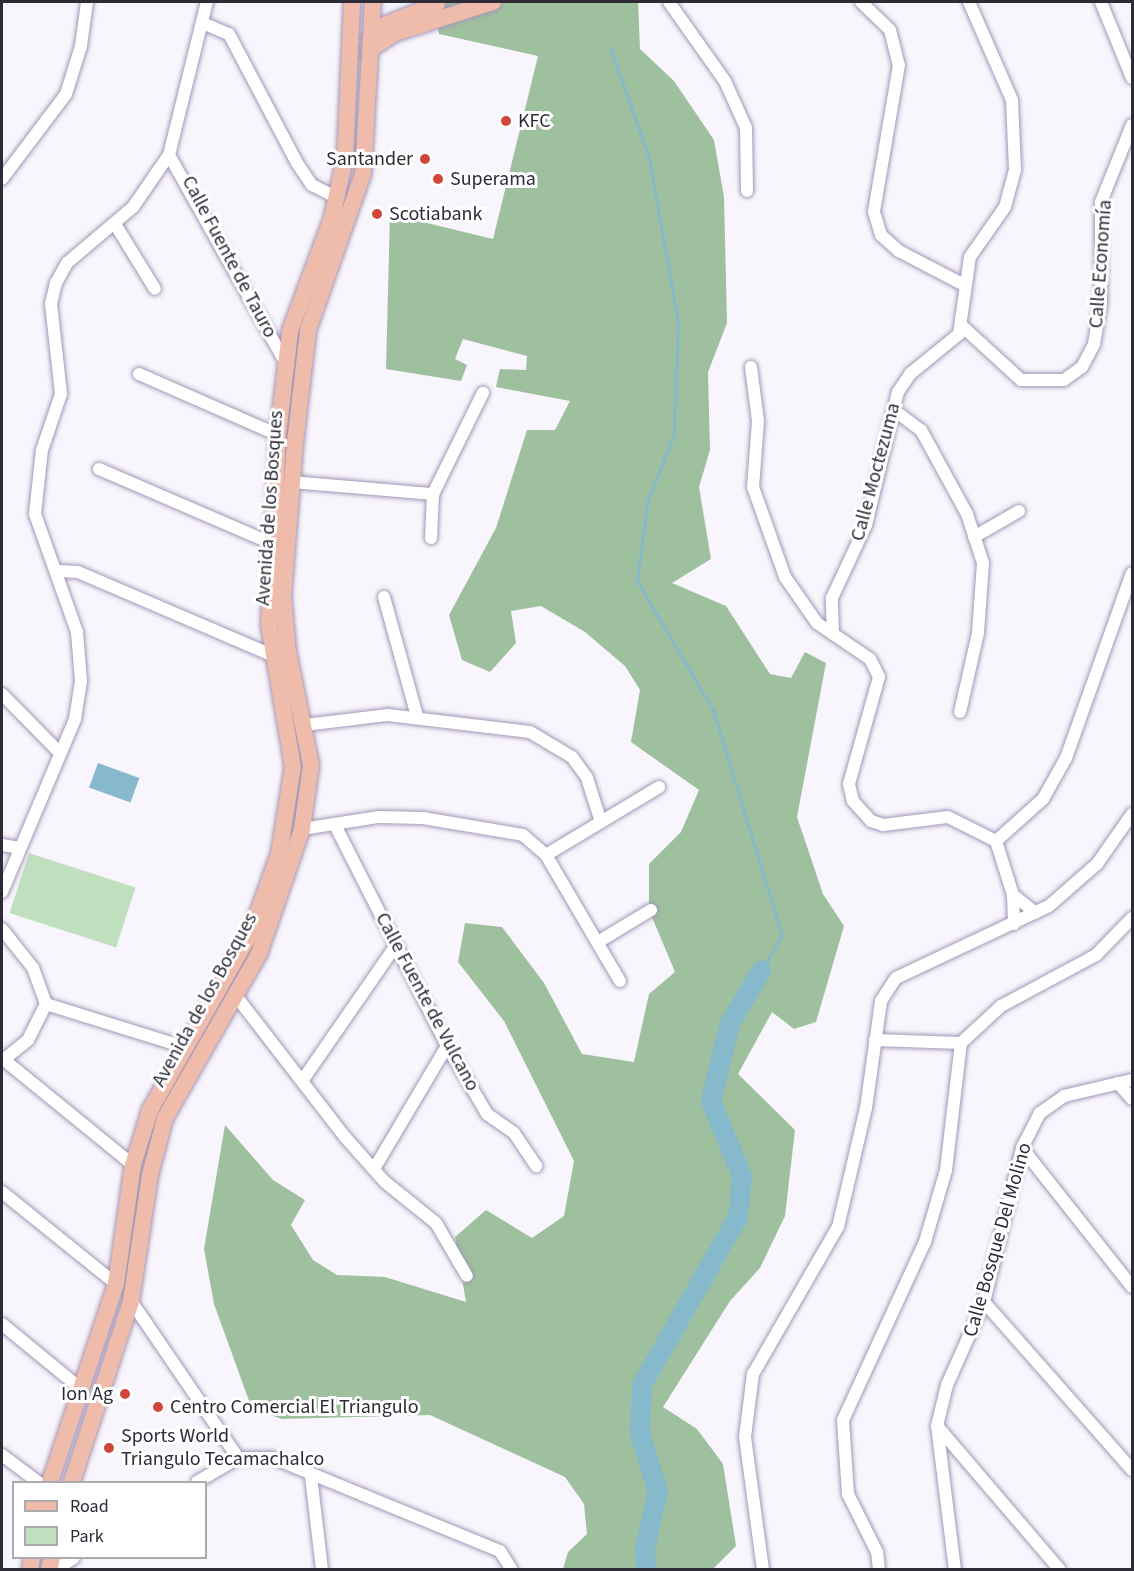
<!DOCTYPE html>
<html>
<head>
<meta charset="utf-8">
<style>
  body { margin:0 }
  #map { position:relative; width:1134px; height:1571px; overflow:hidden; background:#f8f5fc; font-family:"Source Sans 3",sans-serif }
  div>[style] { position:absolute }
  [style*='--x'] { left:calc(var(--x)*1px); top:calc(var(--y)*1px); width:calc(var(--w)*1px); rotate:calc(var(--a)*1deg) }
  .green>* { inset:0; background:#bfdfbe; transform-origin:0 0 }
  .forest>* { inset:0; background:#9fc09e }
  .water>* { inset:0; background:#87b9cd; transform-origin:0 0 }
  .stream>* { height:3px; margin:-1.5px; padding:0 1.5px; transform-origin:1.5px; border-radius:1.5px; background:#87b9cd }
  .river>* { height:20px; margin:-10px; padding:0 10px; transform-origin:10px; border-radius:10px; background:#87b9cd }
  .major-tunnel>* { height:16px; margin-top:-8px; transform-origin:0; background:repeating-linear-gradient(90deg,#d0ccd4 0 16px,transparent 0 24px) }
  .roads { filter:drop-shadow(0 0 2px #a297b7) drop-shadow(0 0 2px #a297b7) }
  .minor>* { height:12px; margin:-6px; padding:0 6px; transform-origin:6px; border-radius:6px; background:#fff }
  .major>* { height:16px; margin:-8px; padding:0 8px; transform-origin:8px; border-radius:8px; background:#efbbaa }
  .dots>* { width:16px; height:16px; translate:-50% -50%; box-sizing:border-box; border:3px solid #fff; border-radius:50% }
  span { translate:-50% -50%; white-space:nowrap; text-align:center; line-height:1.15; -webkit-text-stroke:6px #fff; paint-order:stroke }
  .poi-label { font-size:20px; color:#2e2a36 }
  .left { translate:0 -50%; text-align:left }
  .right { translate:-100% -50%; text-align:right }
  .street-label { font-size:20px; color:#2e2a36 }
  .frame { position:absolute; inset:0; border:3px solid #2e2a36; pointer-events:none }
  .legend { position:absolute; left:12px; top:1481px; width:195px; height:78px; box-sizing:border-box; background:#fff; border:2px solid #abaaaf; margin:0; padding:8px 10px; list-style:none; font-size:18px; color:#2e2a36 }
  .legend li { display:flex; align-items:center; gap:12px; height:30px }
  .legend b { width:30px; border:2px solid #abaaaf }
</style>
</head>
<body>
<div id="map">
  <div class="green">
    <div style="left:29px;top:853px;width:112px;height:63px;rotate:18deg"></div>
  </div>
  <div class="forest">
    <div style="clip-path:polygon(434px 2px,638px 2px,640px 49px,674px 81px,714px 140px,724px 197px,727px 323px,708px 372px,710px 450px,699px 487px,711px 559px,672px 583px,726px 606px,770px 674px,791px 678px,805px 652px,826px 663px,797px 817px,823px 894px,844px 926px,816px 1022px,794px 1029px,772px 1012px,738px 1074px,795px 1130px,785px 1216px,760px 1268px,730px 1301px,663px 1407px,697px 1429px,723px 1464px,736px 1546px,713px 1569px,563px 1569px,568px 1552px,587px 1534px,584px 1504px,565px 1477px,430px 1415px,282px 1419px,252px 1409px,214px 1304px,204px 1249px,225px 1125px,273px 1180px,305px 1200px,291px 1225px,313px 1260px,337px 1275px,385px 1277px,466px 1302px,455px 1237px,486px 1210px,532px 1238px,564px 1216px,574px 1161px,504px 1021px,458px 962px,465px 923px,502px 927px,544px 983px,582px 1054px,634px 1062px,649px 994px,675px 972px,649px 910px,649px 864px,681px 832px,699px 790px,631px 742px,640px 690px,625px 666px,585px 632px,541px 606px,511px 611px,516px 643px,490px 672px,462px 660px,449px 615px,496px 528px,527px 430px,555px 430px,570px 401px,496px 387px,500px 369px,526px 370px,527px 356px,463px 339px,455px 359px,467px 365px,461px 381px,386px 369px,390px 214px,493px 239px,538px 56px,439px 34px)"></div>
  </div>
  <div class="water">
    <div style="left:98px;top:763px;width:44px;height:26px;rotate:20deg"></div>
  </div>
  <div class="stream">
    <div style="--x:611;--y:50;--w:114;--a:70.6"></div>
    <div style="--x:649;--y:158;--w:168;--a:80"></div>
    <div style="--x:678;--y:323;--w:111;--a:92.1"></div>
    <div style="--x:674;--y:434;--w:74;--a:111.4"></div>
    <div style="--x:647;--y:503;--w:79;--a:97.3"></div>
    <div style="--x:637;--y:581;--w:150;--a:59.5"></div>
    <div style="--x:713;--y:710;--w:235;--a:73"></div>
    <div style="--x:782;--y:935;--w:42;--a:120.3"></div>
  </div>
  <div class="river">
    <div style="--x:646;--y:1570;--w:22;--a:-93"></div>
    <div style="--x:645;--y:1548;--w:57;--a:-76.9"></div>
    <div style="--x:658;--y:1492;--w:61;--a:-107.2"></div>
    <div style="--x:640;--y:1434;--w:49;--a:-87.7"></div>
    <div style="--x:642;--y:1385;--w:193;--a:-60.3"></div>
    <div style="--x:738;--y:1217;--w:41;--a:-84.4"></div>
    <div style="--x:742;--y:1176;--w:81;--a:-112.5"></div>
    <div style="--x:711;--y:1101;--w:80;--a:-76.3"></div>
    <div style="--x:730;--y:1023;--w:61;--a:-59.2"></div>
  </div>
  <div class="major-tunnel">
    <div style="--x:358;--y:60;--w:17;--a:-77"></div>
    <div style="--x:362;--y:43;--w:22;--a:-39"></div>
  </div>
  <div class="roads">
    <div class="minor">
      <div style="--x:669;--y:2;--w:97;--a:54.7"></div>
      <div style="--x:725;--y:81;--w:51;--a:65.9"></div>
      <div style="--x:746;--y:128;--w:63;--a:89.1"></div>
      <div style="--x:861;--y:2;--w:40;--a:44"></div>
      <div style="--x:890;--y:30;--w:36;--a:76"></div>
      <div style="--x:899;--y:65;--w:149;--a:99.7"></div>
      <div style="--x:874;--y:212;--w:24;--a:73"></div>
      <div style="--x:881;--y:235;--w:24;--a:42"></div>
      <div style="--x:899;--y:251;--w:71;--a:27.6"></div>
      <div style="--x:1101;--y:2;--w:82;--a:67.8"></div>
      <div style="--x:205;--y:24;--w:26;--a:23"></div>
      <div style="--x:229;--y:34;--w:146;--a:62.2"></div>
      <div style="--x:297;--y:163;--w:27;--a:56"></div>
      <div style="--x:312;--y:185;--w:27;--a:27"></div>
      <div style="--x:169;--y:155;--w:237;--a:60.7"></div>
      <div style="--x:2;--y:179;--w:106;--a:-53"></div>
      <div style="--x:66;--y:94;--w:50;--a:-72.6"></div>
      <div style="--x:81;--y:46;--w:44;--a:-82.2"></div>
      <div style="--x:115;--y:224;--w:76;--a:58.4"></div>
      <div style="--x:962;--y:326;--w:80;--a:42.5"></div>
      <div style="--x:1021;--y:380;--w:43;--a:0"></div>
      <div style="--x:1064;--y:380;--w:22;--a:-36"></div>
      <div style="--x:1082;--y:367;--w:26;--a:-62"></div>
      <div style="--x:1094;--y:344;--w:42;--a:-80.3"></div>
      <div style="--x:1101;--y:303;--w:101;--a:-90"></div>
      <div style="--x:1101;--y:202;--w:83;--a:-68.1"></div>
      <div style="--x:751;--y:367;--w:54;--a:82.6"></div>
      <div style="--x:758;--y:421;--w:66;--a:94.3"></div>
      <div style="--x:753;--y:487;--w:96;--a:70.4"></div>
      <div style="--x:785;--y:577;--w:56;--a:55.2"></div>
      <div style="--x:817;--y:623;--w:64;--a:34.2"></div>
      <div style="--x:870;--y:659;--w:20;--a:63"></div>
      <div style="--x:879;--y:677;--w:111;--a:105.7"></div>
      <div style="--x:849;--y:784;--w:17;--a:77"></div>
      <div style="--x:853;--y:801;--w:27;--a:48"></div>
      <div style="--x:871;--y:821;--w:13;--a:18"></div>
      <div style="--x:883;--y:825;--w:65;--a:-7"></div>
      <div style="--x:948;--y:817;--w:54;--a:26.6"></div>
      <div style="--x:996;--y:841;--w:57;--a:72.5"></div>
      <div style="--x:1013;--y:895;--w:29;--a:88"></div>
      <div style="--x:139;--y:374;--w:152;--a:23.7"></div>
      <div style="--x:894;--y:410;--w:34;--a:37"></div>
      <div style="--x:921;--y:430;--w:96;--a:61.3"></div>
      <div style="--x:967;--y:514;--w:52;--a:71.9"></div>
      <div style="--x:983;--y:563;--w:70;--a:94.1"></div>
      <div style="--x:978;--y:633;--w:81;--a:102.8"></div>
      <div style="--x:99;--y:469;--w:187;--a:23.3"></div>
      <div style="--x:292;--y:482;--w:142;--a:4.9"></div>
      <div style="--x:433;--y:494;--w:113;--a:-63.7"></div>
      <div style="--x:974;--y:537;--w:52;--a:-30"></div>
      <div style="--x:431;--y:538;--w:44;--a:-87.4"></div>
      <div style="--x:59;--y:571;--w:19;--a:3"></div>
      <div style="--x:78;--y:572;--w:211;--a:23.2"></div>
      <div style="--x:272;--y:655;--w:8;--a:-14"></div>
      <div style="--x:384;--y:597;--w:123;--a:74.5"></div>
      <div style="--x:833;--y:634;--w:36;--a:-92"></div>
      <div style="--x:832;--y:598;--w:81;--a:-65"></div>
      <div style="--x:866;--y:525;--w:137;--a:-76.5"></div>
      <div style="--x:898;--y:392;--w:22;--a:-56"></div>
      <div style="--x:910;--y:374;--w:63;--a:-39.2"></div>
      <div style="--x:959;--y:334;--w:78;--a:-81.9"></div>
      <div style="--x:970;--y:257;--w:61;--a:-55"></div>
      <div style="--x:1005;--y:207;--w:39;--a:-75"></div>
      <div style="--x:1015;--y:169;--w:69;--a:-92.5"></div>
      <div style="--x:1012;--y:100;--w:107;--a:-113.7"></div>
      <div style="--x:2;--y:694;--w:83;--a:45.5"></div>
      <div style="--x:305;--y:725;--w:84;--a:-6.9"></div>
      <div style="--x:388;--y:715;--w:143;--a:6.8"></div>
      <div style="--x:530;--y:732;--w:49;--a:30.8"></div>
      <div style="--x:572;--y:757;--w:26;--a:54"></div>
      <div style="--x:587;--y:778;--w:46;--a:72.3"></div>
      <div style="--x:335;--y:825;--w:248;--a:63.1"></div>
      <div style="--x:447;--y:1046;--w:79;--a:59.5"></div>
      <div style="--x:487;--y:1114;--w:33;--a:35"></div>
      <div style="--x:514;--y:1133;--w:40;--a:56"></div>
      <div style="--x:302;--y:829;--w:78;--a:-8.9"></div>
      <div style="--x:379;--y:817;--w:44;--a:1.3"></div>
      <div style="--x:423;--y:818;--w:101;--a:9.6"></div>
      <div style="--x:523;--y:835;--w:30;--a:41"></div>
      <div style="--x:546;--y:855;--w:146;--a:59.6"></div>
      <div style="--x:996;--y:841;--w:63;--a:-41.8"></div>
      <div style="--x:1043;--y:799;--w:47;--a:-60.7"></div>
      <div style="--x:1066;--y:758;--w:196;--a:-70.4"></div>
      <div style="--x:2;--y:845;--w:18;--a:9"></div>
      <div style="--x:546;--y:855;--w:132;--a:-31"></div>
      <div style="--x:2;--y:892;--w:188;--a:-67.1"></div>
      <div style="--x:75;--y:719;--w:38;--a:-81"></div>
      <div style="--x:81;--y:681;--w:49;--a:-94.7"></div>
      <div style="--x:77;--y:632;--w:125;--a:-109.6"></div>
      <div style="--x:35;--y:514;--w:64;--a:-83.8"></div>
      <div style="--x:42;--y:450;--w:59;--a:-71.3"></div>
      <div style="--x:61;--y:394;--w:91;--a:-96.3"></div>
      <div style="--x:51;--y:304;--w:22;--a:-77"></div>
      <div style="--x:56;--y:283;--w:23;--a:-61"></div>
      <div style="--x:67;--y:263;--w:87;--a:-40.3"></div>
      <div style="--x:133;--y:207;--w:63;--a:-55.3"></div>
      <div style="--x:169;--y:155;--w:158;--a:-76.1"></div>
      <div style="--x:1013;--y:895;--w:29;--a:38"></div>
      <div style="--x:2;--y:929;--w:50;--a:51.5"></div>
      <div style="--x:33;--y:968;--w:38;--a:70"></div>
      <div style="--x:46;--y:1004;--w:40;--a:116.6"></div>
      <div style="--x:28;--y:1040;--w:33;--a:141"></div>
      <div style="--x:598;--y:942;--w:62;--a:-31.1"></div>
      <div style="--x:236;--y:996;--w:178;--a:52.3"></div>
      <div style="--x:345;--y:1137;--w:60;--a:48.4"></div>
      <div style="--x:385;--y:1182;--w:65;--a:38.8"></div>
      <div style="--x:436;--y:1223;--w:61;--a:59.7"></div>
      <div style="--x:46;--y:1004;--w:145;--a:17.3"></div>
      <div style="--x:875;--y:1040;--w:86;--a:2"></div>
      <div style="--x:961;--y:1043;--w:54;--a:-42.8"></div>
      <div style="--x:1001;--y:1006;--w:108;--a:-28.2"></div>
      <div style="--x:1096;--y:955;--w:52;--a:-45.8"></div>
      <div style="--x:3;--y:1059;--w:168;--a:39.2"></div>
      <div style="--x:302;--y:1081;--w:165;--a:-55.3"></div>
      <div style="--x:1118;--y:1083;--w:21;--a:49"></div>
      <div style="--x:1022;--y:1148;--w:177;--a:51.6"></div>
      <div style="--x:374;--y:1169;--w:143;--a:-59.3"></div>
      <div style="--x:2;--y:1192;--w:146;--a:38.9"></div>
      <div style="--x:131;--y:1301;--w:190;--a:55.7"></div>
      <div style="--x:984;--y:1302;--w:224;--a:48.6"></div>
      <div style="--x:2;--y:1324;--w:101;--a:39.4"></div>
      <div style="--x:937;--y:1426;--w:189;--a:49.5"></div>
      <div style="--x:2;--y:1455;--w:45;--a:36.9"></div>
      <div style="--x:311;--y:1476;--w:95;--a:83.3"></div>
      <div style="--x:197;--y:1482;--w:48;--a:-30.3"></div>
      <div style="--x:238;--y:1458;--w:35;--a:0"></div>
      <div style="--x:273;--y:1458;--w:245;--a:22.3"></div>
      <div style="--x:500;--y:1551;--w:22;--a:58"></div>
      <div style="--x:54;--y:1570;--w:23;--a:-31"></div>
      <div style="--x:763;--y:1570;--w:134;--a:-97.7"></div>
      <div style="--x:745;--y:1437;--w:64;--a:-82.8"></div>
      <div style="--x:753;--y:1374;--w:170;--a:-60"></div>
      <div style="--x:838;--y:1227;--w:122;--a:-76.8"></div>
      <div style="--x:866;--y:1108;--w:108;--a:-82"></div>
      <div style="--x:881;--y:1001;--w:27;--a:-57"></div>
      <div style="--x:896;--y:978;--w:169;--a:-25.2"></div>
      <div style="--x:1049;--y:906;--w:64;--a:-41.2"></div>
      <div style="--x:1097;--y:864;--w:61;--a:-55"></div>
      <div style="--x:879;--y:1570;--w:18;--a:-96"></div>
      <div style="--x:877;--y:1552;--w:65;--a:-116.6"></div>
      <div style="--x:848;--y:1494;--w:74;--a:-93.9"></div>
      <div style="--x:843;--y:1420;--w:196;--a:-65.3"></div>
      <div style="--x:925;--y:1242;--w:75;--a:-73.7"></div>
      <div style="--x:946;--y:1170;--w:128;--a:-83.3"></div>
      <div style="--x:955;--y:1570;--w:145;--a:-97.1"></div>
      <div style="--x:937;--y:1426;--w:42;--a:-76.3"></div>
      <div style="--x:947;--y:1385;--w:91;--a:-66"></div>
      <div style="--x:984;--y:1302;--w:159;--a:-76.1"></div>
      <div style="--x:1022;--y:1148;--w:39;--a:-63"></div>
      <div style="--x:1040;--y:1113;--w:29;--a:-35"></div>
      <div style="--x:1064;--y:1096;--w:70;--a:-13.2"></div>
    </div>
    <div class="major">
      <div style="--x:382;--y:26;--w:59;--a:-21.8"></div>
      <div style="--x:372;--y:48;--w:27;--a:-33"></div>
      <div style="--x:395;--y:33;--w:103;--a:-17.6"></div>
      <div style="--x:50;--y:1482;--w:209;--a:-71.6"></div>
      <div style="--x:116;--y:1284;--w:120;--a:-81.9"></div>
      <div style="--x:133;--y:1165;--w:58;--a:-72.8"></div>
      <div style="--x:150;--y:1110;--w:205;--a:-60.4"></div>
      <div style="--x:251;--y:932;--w:83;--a:-70.3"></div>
      <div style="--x:279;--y:854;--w:88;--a:-80.9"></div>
      <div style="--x:293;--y:767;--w:144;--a:-99.6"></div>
      <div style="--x:269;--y:625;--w:190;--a:-87.3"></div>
      <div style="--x:278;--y:435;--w:105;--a:-83.4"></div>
      <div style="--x:290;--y:331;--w:121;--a:-69.6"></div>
      <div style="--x:332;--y:218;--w:61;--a:-77.8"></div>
      <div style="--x:345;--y:158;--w:156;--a:-87.4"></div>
      <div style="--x:72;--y:1482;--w:190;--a:-71.9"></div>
      <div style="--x:131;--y:1301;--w:127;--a:-81.4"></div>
      <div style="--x:150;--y:1175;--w:59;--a:-75.3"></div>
      <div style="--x:165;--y:1118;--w:189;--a:-60.2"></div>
      <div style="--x:259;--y:954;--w:132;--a:-71"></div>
      <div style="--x:302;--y:829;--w:65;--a:-82"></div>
      <div style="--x:311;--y:765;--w:115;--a:-101.5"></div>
      <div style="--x:288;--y:652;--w:56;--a:-95.1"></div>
      <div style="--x:283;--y:596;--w:153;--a:-85.5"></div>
      <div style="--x:295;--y:443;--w:114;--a:-83.4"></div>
      <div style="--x:308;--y:330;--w:165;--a:-70.6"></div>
      <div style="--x:363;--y:174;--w:172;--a:-86.7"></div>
      <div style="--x:30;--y:1570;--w:12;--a:-81"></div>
      <div style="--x:49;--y:1570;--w:12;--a:-76"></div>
    </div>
  </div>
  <div class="dots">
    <div style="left:506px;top:121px;background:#d3453b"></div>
    <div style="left:425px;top:159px;background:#d3453b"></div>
    <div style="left:438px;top:179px;background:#d3453b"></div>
    <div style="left:377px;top:214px;background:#d3453b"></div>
    <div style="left:125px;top:1394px;background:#d3453b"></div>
    <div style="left:158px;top:1407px;background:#d3453b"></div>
    <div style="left:109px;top:1448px;background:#d3453b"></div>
  </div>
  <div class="poi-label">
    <span class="left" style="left:518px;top:121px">KFC</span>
    <span class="right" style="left:413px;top:159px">Santander</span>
    <span class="left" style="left:450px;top:179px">Superama</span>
    <span class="left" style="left:389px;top:214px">Scotiabank</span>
    <span class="right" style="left:113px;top:1394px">Ion Ag</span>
    <span class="left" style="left:170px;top:1407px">Centro Comercial El Triangulo</span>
    <span class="left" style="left:121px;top:1448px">Sports World<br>Triangulo Tecamachalco</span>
  </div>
  <div class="street-label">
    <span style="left:229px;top:257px;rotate:62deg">Calle Fuente de Tauro</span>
    <span style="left:1101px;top:264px;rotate:-86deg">Calle Economía</span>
    <span style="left:876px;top:472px;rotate:-75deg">Calle Moctezuma</span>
    <span style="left:270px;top:508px;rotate:-86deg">Avenida de los Bosques</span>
    <span style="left:205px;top:1000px;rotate:-61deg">Avenida de los Bosques</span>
    <span style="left:427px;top:1002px;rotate:62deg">Calle Fuente de Vulcano</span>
    <span style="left:998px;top:1240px;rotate:-74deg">Calle Bosque Del Molino</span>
  </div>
  <div class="frame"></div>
  <ul class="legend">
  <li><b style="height:8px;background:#efbbaa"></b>Road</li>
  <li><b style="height:16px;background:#bfdfbe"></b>Park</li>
  </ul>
</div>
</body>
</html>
